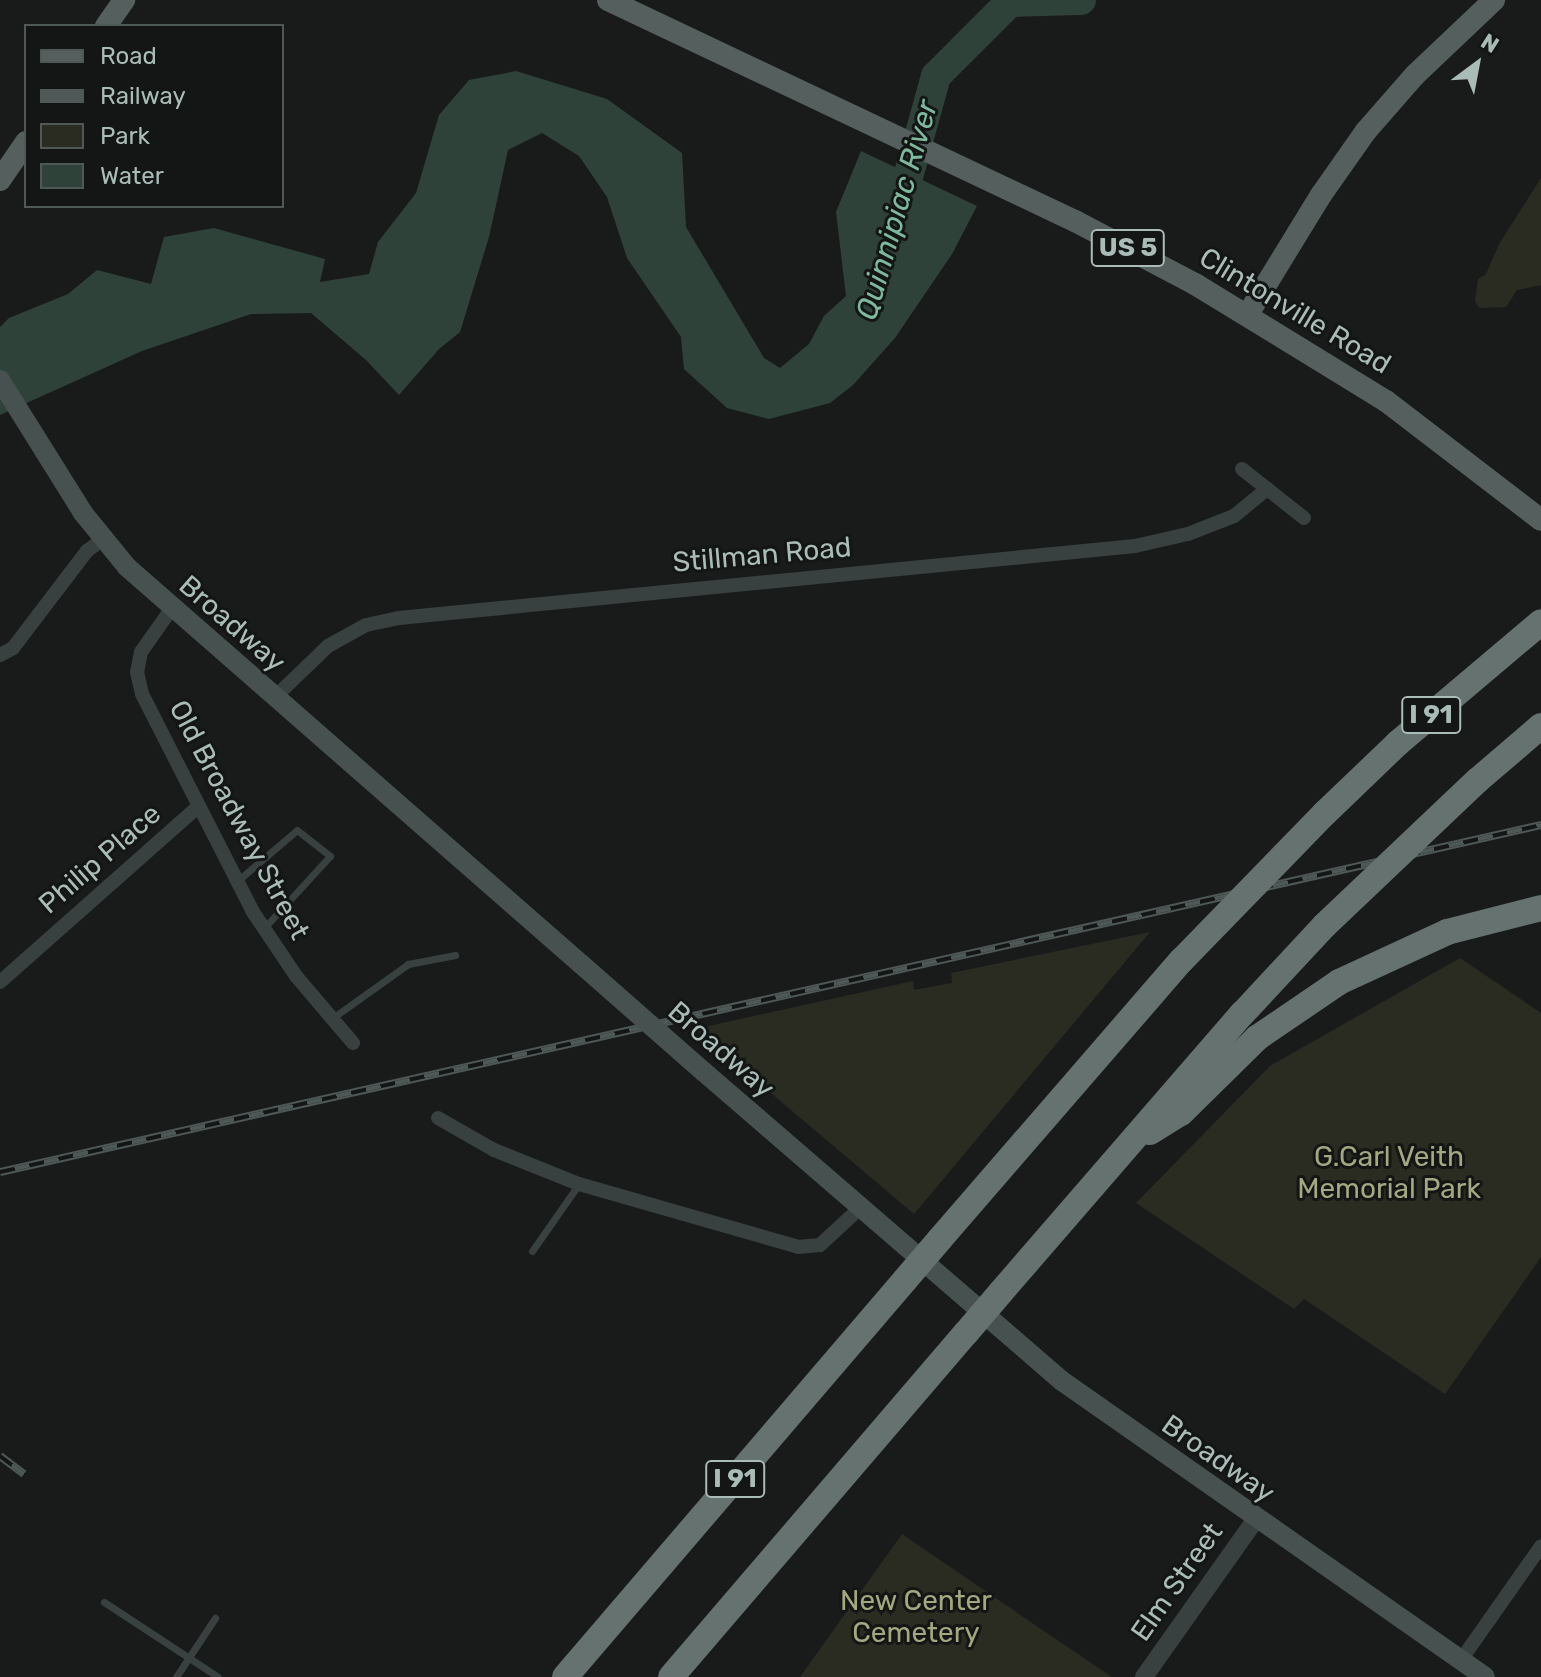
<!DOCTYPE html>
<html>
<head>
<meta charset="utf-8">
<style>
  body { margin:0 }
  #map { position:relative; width:1541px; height:1677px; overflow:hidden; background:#191b1b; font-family:Rubik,sans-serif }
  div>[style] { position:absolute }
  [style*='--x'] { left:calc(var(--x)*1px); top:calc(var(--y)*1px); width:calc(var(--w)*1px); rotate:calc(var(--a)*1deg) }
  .green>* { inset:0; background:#2a2c22 }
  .water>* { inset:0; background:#2f4239 }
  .river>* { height:30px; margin:-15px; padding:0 15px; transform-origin:15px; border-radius:15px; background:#2f4239 }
  .service>* { height:7px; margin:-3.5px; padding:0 3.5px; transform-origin:3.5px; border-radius:3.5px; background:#394040 }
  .minor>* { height:14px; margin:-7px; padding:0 7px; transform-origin:7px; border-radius:7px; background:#394040 }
  .tertiary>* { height:18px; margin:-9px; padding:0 9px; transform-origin:9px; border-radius:9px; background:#394040 }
  .secondary>* { height:20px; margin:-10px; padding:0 10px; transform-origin:10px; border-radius:10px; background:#47514f }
  .primary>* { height:22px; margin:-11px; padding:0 11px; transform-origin:11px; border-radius:11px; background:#55605e }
  .motorway>* { height:26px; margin:-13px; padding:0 13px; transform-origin:13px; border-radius:13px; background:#65726f }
  .rail>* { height:8px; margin-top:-4px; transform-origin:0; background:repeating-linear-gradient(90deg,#141616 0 15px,#4e5856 0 30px); box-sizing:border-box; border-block:2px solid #4e5856 }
  .secondary-bridge>* { height:20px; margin:-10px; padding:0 10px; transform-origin:10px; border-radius:10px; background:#47514f }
  .motorway-bridge>* { height:26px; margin:-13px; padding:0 13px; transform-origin:13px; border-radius:13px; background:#65726f }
  span { translate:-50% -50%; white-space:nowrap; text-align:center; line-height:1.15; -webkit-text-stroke:6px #141616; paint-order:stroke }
  .shield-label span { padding:2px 6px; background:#141616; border:2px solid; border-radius:6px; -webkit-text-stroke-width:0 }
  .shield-label { font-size:26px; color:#aabcb7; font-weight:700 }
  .street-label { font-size:28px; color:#aabcb7 }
  .park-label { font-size:28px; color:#a3a880 }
  .water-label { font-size:30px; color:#7fb99d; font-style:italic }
  .legend { position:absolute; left:24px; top:24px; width:260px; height:184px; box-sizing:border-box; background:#141616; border:2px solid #505856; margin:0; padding:10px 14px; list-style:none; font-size:24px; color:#aabcb7 }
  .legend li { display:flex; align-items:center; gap:16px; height:40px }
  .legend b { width:40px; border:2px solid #505856 }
  .north { position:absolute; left:1437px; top:24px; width:80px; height:80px; -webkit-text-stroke:6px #141616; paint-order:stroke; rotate:32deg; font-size:22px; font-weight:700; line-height:32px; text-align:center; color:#aabcb7 }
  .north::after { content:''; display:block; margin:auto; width:28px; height:36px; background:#aabcb7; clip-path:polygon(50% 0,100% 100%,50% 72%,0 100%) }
</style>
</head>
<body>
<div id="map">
  <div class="green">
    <div style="clip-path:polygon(1541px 178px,1541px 285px,1517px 290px,1506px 307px,1479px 308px,1475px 301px,1478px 279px,1486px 274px,1499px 244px)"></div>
    <div style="clip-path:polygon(1150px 932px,914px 1214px,695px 1029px,913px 981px,914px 990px,952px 983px,951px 973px)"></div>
    <div style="clip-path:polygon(1460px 958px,1541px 1013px,1541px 1257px,1445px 1394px,1304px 1299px,1294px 1309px,1136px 1203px,1270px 1066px)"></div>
    <div style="clip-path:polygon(902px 1534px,1035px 1625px,1112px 1677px,800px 1677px)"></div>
  </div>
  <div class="water">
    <div style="clip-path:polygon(516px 71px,607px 99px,682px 153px,686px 227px,764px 358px,780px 368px,809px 344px,824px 316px,846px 296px,836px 212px,861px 151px,977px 206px,952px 254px,895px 338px,853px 385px,830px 403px,769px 419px,727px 408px,684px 369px,681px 337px,627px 258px,607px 197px,579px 156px,542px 133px,508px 150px,489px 237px,460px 332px,439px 349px,399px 395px,366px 360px,311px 313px,251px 314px,142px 351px,0 415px,0 327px,9px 318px,68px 294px,97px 270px,151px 284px,164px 237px,214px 228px,325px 259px,320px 282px,369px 274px,378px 242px,416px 193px,439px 115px,469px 80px)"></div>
  </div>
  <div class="river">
    <div style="--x:898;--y:213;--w:142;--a:-74.5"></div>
    <div style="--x:936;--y:76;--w:105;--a:-45"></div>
    <div style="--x:1010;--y:2;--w:71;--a:-1.6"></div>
  </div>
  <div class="service">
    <div style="--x:236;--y:882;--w:80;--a:-40.4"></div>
    <div style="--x:297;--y:830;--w:42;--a:38.2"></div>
    <div style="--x:330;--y:856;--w:99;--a:132.5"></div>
    <div style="--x:331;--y:1019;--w:95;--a:-35.5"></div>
    <div style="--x:408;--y:964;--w:48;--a:-10.8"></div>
    <div style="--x:532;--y:1251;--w:82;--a:-55"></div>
    <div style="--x:104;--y:1602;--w:136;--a:33.3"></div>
    <div style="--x:176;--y:1677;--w:71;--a:-56.5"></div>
  </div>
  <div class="minor">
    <div style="--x:1242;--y:469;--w:79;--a:38.3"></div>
    <div style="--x:172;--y:608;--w:54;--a:125.2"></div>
    <div style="--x:141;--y:652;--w:20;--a:101"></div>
    <div style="--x:137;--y:672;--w:23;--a:77"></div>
    <div style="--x:142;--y:694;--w:245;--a:63"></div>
    <div style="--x:253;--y:912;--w:77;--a:56.1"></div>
    <div style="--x:296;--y:976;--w:88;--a:49.6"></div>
    <div style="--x:0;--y:655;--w:15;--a:-28"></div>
    <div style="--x:13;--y:648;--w:122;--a:-52.7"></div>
    <div style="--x:87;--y:551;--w:20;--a:-37"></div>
    <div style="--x:274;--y:698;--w:75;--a:-43.9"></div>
    <div style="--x:328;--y:646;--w:43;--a:-28.9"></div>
    <div style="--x:366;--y:625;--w:34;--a:-12"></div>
    <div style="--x:399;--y:618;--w:740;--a:-5.59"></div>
    <div style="--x:1135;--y:546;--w:54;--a:-12.8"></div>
    <div style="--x:1188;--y:534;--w:49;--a:-21.4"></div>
    <div style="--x:1234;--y:516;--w:43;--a:-39.3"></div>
    <div style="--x:0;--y:982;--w:264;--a:-41.5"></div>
    <div style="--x:438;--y:1118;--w:64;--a:29.7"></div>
    <div style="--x:494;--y:1150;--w:92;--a:21.8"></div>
    <div style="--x:579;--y:1184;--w:228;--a:16"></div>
    <div style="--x:798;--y:1247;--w:22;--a:-5"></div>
    <div style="--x:820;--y:1245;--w:54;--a:-42.8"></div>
    <div style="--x:1461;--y:1660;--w:139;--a:-54.9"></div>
  </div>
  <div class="tertiary">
    <div style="--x:1144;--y:1677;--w:194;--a:-54.7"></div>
  </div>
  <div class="secondary">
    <div style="--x:0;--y:380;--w:157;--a:58"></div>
    <div style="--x:83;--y:513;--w:70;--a:50.8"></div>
    <div style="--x:127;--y:567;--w:603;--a:41.17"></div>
    <div style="--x:704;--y:1072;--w:473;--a:40.8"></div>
    <div style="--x:1062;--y:1381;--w:516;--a:34.98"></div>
  </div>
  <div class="primary">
    <div style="--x:608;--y:0;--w:517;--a:25.33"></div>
    <div style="--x:1075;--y:221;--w:136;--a:27.7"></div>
    <div style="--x:1195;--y:284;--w:224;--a:31.5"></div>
    <div style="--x:1386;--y:401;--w:195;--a:37.5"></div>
    <div style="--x:106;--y:26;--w:32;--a:-55"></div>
    <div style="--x:0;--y:180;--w:46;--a:-55.6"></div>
    <div style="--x:1248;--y:314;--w:140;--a:-58.5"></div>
    <div style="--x:1321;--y:195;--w:78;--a:-54.9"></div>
    <div style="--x:1366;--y:131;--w:74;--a:-48.8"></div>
    <div style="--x:1415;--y:75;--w:109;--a:-43.5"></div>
  </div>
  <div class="motorway">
    <div style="--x:1478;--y:780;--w:83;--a:-40.6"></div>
    <div style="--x:1325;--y:813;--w:101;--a:-43.8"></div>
    <div style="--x:1398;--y:743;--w:187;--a:-40.2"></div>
    <div style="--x:1150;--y:1132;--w:36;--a:-32"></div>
    <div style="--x:1181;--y:1113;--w:107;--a:-44.6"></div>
    <div style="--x:1257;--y:1038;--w:99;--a:-34.3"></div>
    <div style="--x:1339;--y:982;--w:119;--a:-24.8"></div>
    <div style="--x:1447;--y:932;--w:97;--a:-14.3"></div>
    <div style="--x:940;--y:1239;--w:369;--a:-49.1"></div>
    <div style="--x:1001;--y:1292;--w:369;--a:-49.1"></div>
    <div style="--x:1243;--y:1013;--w:120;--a:-47"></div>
    <div style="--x:565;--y:1677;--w:523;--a:-49.42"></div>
    <div style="--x:671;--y:1677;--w:453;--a:-49.4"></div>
  </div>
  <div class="rail">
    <div style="--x:0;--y:1172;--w:1580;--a:-12.69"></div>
    <div style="--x:0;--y:1456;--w:30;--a:37"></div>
  </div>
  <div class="secondary-bridge">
    <div style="--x:581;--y:964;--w:164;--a:41.3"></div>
  </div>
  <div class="motorway-bridge">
    <div style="--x:1325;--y:925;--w:211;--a:-43.5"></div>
    <div style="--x:1182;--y:960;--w:205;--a:-45.8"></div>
    <div style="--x:905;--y:1280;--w:54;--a:-49.5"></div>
    <div style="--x:966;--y:1333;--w:54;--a:-49.5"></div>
  </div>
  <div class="shield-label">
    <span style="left:1128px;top:248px">US 5</span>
    <span style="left:1431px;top:715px">I 91</span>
    <span style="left:735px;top:1479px">I 91</span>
  </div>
  <div class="street-label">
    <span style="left:1295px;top:311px;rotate:31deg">Clintonville Road</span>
    <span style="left:762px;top:555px;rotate:-5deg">Stillman Road</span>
    <span style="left:232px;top:624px;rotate:41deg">Broadway</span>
    <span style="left:239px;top:820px;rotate:62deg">Old Broadway Street</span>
    <span style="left:100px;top:859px;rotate:-41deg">Philip Place</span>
    <span style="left:721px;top:1050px;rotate:41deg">Broadway</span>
    <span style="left:1218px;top:1459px;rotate:35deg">Broadway</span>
    <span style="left:1177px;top:1582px;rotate:-55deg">Elm Street</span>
  </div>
  <div class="park-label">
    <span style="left:1389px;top:1173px">G.Carl Veith<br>Memorial Park</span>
    <span style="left:916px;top:1617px">New Center<br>Cemetery</span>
  </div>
  <div class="water-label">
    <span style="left:897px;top:210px;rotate:-74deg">Quinnipiac River</span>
  </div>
  <ul class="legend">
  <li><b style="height:10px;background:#55605e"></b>Road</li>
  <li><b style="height:10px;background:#4e5856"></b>Railway</li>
  <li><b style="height:22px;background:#2a2c22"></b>Park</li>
  <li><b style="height:22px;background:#2f4239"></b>Water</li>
  </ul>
  <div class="north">N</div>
</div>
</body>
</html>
